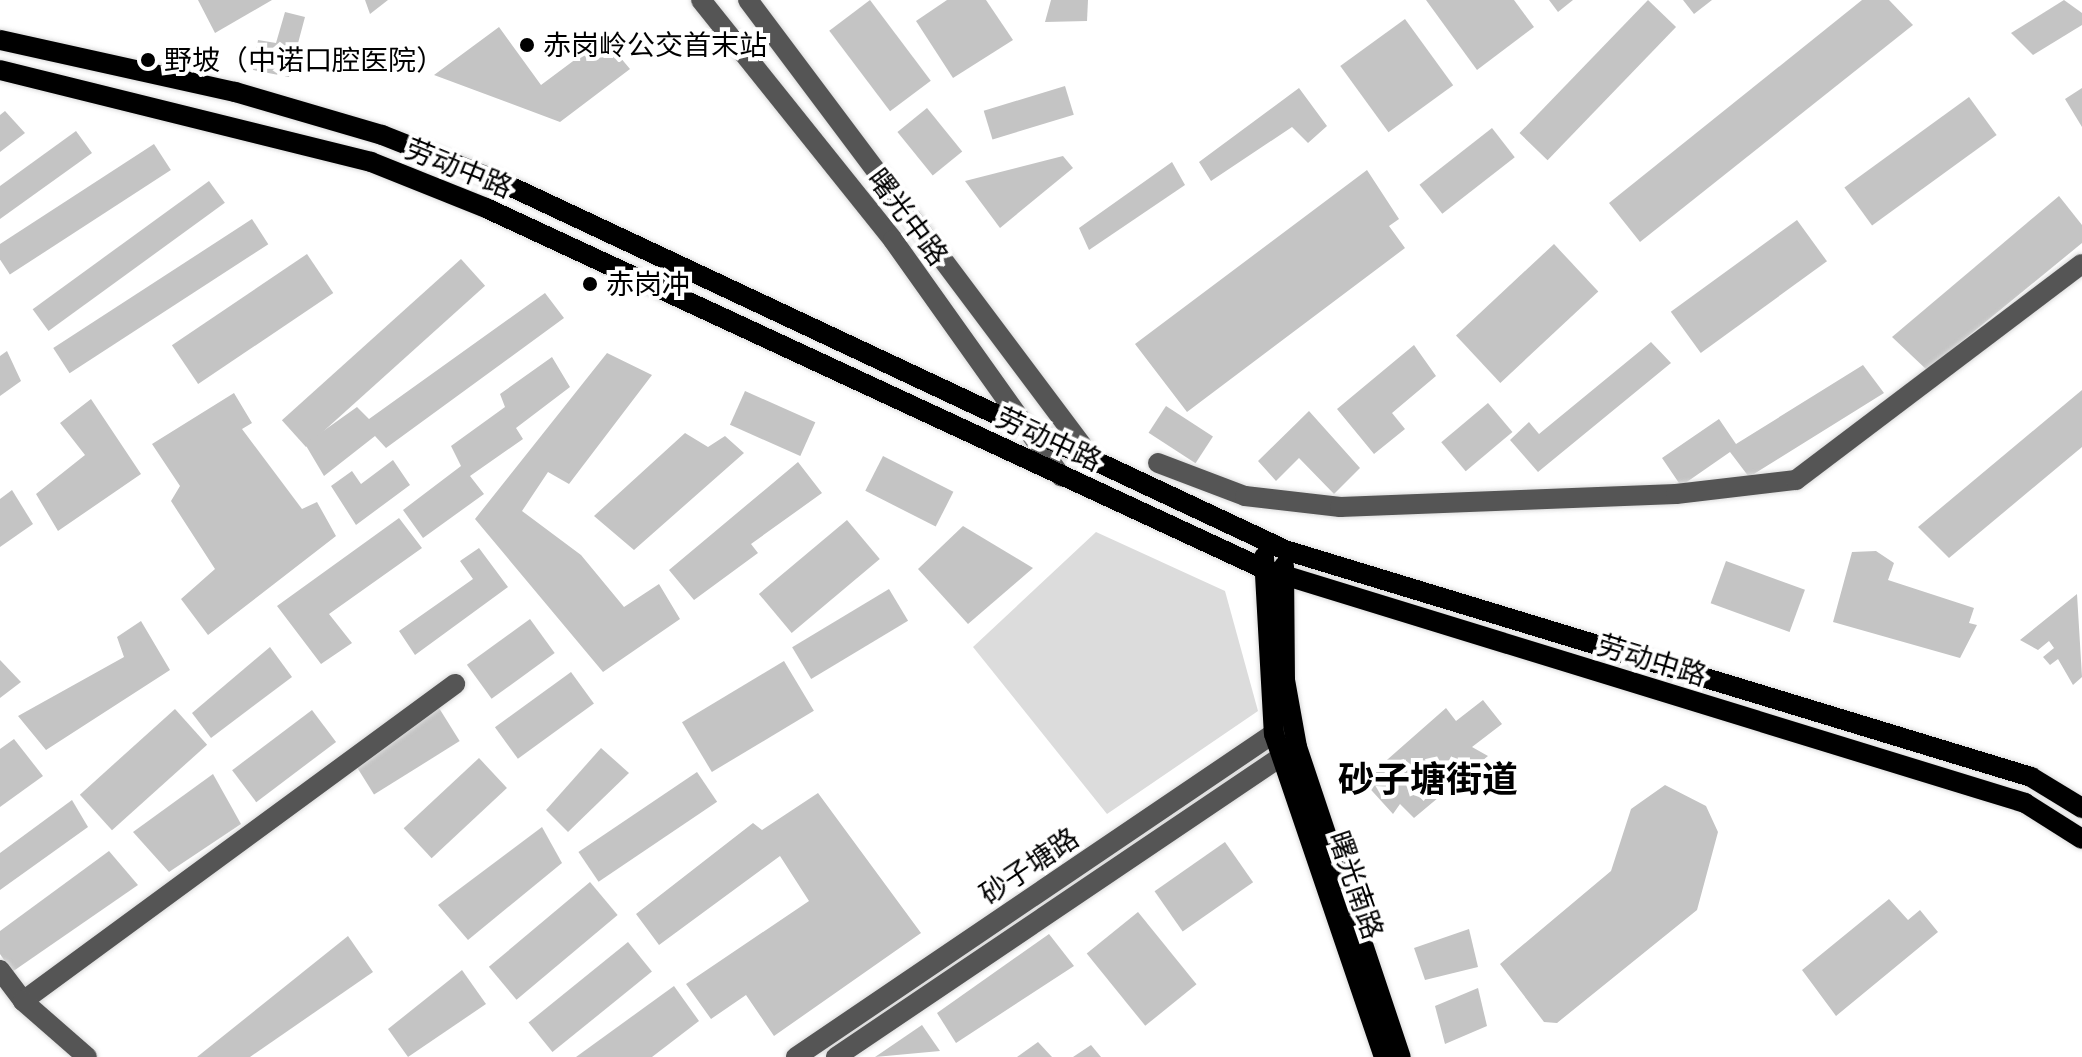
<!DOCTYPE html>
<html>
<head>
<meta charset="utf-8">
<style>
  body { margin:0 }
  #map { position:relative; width:2082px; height:1057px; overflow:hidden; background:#fff; font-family:Ubuntu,"Noto Sans SC",sans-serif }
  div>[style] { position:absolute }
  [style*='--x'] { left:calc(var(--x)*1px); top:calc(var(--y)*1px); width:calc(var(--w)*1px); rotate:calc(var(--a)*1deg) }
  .green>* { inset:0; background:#dcdcdc }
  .building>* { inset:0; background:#c4c4c4; transform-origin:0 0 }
  .roads { filter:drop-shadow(0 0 2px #dbdbdb) drop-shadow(0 0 2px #dbdbdb) }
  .minor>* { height:20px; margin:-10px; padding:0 10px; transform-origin:10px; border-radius:10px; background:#555 }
  .major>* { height:20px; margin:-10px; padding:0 10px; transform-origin:10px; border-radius:10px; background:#000 }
  .dots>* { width:22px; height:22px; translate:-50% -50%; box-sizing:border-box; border:4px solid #fff; border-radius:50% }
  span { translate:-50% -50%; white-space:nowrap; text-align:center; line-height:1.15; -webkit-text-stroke:8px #fff; paint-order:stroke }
  .poi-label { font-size:28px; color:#000 }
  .left { translate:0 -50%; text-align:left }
  .street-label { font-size:28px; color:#000 }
  .district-label { font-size:36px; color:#000; font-weight:700 }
</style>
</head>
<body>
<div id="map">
  <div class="green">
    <div style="clip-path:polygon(1096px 532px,1225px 591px,1258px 711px,1107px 814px,973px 647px)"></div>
  </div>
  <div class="building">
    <div style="clip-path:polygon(198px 0,272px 0,215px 33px)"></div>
    <div style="clip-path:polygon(365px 0,388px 0,370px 14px)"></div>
    <div style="left:870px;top:0;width:101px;height:51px;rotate:53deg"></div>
    <div style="clip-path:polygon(947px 0,986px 0,1013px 40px,953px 78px,916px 21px)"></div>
    <div style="clip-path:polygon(1051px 0,1088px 0,1087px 21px,1045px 22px)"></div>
    <div style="clip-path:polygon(1426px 0,1514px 0,1534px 27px,1477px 70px)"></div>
    <div style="clip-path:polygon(1549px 0,1573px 0,1558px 12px)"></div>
    <div style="left:1648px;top:0;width:39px;height:185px;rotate:44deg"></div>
    <div style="clip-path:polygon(1683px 0,1712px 0,1694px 14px)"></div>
    <div style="clip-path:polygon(1862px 0,1889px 0,1913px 25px,1640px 242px,1609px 203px)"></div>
    <div style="clip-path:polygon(2064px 0,2082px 13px,2082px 25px,2033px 55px,2011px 33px)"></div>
    <div style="clip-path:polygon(285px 12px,305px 17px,289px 77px,253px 70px,258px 40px,276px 43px)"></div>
    <div style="left:1405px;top:19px;width:82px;height:80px;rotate:54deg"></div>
    <div style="clip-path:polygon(499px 27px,541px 85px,604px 38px,630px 69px,560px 122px,434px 75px)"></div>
    <div style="left:1065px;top:86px;width:30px;height:85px;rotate:73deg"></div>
    <div style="clip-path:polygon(1299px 88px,1327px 126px,1308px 143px,1292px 127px,1211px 181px,1199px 162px)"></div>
    <div style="clip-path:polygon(2082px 88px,2082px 127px,2065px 99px)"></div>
    <div style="left:1969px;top:97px;width:47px;height:154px;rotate:54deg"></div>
    <div style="left:927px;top:108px;width:56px;height:38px;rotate:51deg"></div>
    <div style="clip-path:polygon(5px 111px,25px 133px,0 152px,0 115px)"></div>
    <div style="left:1492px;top:128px;width:37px;height:92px;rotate:52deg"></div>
    <div style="clip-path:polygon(76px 131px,92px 153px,0 219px,0 186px)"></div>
    <div style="left:154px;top:144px;width:31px;height:192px;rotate:57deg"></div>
    <div style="clip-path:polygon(1063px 156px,1073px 168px,1000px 228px,965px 181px)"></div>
    <div style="clip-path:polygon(1172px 162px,1185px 185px,1089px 250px,1079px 228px)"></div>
    <div style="clip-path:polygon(1367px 170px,1399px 219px,1389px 226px,1405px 248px,1187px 412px,1135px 344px)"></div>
    <div style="left:209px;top:181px;width:27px;height:218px;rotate:54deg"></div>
    <div style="clip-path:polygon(2059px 196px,2082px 225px,2082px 243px,1927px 370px,1892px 337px)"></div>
    <div style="left:252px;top:219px;width:30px;height:237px;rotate:57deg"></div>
    <div style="left:1797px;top:220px;width:51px;height:156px;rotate:54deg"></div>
    <div style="left:1554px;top:244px;width:65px;height:134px;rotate:47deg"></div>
    <div style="left:307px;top:254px;width:47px;height:163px;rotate:56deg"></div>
    <div style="left:461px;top:259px;width:36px;height:241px;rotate:48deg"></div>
    <div style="clip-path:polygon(545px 293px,564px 318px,386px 448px,375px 436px,324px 476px,305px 444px,357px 407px,369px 419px)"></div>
    <div style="clip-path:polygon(1651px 342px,1671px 363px,1538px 472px,1510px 440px,1529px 422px,1539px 434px)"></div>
    <div style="clip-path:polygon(1414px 345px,1436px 376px,1392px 413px,1405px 429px,1374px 454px,1337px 409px)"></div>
    <div style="clip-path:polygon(7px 351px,21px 381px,0 396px,0 356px)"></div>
    <div style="clip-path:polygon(607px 353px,652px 375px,569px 484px,548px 472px,522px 511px,581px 555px,624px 607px,659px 584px,680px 619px,603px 672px,475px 519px)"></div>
    <div style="clip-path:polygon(552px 357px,570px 387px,516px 428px,523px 439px,470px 476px,484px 494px,423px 538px,403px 510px,461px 466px,451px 446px,505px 407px,500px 394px)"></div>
    <div style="clip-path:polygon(1863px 365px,1884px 393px,1749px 477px,1730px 452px,1681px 486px,1662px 458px,1719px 419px,1736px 444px)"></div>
    <div style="clip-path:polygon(2082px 390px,2082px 447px,1949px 558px,1918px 527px)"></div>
    <div style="left:745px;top:391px;width:77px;height:37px;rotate:24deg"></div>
    <div style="clip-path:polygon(234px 393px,252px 423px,242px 429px,302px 509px,317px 502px,336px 536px,208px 635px,181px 599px,215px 569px,171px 501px,180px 486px,152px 444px)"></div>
    <div style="clip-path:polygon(91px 399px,141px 474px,58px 531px,36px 494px,85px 455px,60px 423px)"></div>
    <div style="left:1488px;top:403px;width:38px;height:61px;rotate:50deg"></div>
    <div style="left:1166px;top:406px;width:56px;height:32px;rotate:33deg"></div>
    <div style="clip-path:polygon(1309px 411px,1360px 468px,1334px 494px,1299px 458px,1276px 481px,1258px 461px)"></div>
    <div style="clip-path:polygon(685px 433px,708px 447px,725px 436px,744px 453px,634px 550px,594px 516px)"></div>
    <div style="left:883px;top:456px;width:79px;height:39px;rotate:27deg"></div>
    <div style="clip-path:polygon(393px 460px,410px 485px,356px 525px,331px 486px,352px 471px,361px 484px)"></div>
    <div style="clip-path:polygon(798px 462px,822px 493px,751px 544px,758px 553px,694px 600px,669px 570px)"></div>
    <div style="clip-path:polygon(12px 490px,33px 524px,0 547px,0 499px)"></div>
    <div style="clip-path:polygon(399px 518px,422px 548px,329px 614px,352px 643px,321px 664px,277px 606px)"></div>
    <div style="left:847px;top:520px;width:51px;height:115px;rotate:50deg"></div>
    <div style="clip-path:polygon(963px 526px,1033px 568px,968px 624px,918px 569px)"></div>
    <div style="clip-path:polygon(479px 548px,508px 587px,415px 655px,399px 631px,473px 579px,460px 561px)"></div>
    <div style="clip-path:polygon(1876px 551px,1894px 563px,1888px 580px,1974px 608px,1969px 623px,1977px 625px,1960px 658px,1833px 622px,1852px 552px)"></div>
    <div style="left:1726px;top:561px;width:84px;height:45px;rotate:20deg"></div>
    <div style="left:889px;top:589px;width:37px;height:113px;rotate:59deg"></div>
    <div style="clip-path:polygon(2077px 594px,2082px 677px,2073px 685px,2058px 659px,2050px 665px,2043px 657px,2054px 648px,2049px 641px,2038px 650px,2020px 640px)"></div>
    <div style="left:530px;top:619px;width:42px;height:78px;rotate:54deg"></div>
    <div style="clip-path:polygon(141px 621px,170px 670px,46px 750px,18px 716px,124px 657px,117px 637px)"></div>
    <div style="clip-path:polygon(270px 647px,292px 677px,211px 738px,192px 713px)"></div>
    <div style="clip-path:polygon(0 660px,21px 682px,0 698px)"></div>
    <div style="left:784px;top:661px;width:58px;height:119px;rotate:59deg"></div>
    <div style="left:571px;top:672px;width:39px;height:94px;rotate:54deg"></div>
    <div style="clip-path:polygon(1483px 700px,1502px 724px,1472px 747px,1488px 756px,1414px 818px,1400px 804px,1393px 814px,1363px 781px,1446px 708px,1456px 721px)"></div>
    <div style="left:439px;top:708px;width:39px;height:101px;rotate:58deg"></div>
    <div style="left:175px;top:709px;width:48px;height:128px;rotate:48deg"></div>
    <div style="left:312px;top:710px;width:40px;height:100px;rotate:53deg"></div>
    <div style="clip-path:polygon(14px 739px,43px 776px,0 807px,0 749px)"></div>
    <div style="clip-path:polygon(601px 748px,629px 773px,568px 832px,546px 810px)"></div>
    <div style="left:479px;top:758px;width:41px;height:103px;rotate:47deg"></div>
    <div style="left:697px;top:772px;width:36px;height:143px;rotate:56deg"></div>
    <div style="clip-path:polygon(213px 774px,241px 824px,169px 872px,133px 832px)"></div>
    <div style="clip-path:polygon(1665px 785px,1706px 806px,1718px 832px,1697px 910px,1557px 1023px,1544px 1022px,1500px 964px,1611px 871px,1631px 809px)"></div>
    <div style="clip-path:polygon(818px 793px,921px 933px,774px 1036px,746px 995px,711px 1019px,686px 984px,809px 901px,780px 856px,659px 945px,636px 914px,753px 823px,762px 830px)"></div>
    <div style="clip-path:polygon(72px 800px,88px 827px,0 890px,0 853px)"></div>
    <div style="clip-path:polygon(542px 827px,562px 863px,468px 940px,438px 905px)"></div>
    <div style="left:1225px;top:842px;width:49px;height:86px;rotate:55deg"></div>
    <div style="clip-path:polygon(109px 851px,138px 885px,12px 972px,0 954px,0 931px)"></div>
    <div style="left:590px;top:882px;width:43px;height:132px;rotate:50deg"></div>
    <div style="clip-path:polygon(1889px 899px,1908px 920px,1920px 910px,1938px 932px,1836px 1016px,1802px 970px)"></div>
    <div style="left:1138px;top:912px;width:93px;height:66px;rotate:51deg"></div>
    <div style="clip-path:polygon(1469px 929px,1478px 967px,1425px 980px,1414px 948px)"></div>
    <div style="clip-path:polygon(1049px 934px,1074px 966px,956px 1043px,937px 1013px)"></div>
    <div style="clip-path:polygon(348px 936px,373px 972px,250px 1057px,197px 1057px)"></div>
    <div style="left:628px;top:942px;width:38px;height:128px;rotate:51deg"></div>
    <div style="clip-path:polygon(462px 970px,486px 1004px,408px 1057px,388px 1029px)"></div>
    <div style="clip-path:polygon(674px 986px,699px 1021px,652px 1057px,576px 1057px)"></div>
    <div style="clip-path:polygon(1478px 988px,1487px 1026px,1445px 1044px,1435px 1006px)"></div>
    <div style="clip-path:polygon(922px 1025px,940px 1051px,875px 1057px)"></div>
    <div style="clip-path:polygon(1038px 1042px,1052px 1057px,1017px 1057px)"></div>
    <div style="clip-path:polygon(1091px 1045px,1101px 1057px,1073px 1057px)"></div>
  </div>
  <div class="roads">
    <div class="minor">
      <div style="--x:701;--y:0;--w:307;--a:51.3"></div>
      <div style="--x:893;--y:240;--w:290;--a:54.6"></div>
      <div style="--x:748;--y:0;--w:575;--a:53.13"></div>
      <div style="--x:1158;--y:463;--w:93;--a:20.8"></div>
      <div style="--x:1245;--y:496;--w:96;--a:6.6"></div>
      <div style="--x:1340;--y:507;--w:336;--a:-2.2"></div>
      <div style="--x:1676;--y:494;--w:121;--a:-6.7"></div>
      <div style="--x:1796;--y:480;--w:358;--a:-37.1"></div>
      <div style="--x:0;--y:970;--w:39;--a:53"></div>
      <div style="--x:23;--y:1001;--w:536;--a:-36.27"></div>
      <div style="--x:23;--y:1001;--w:85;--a:41.2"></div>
      <div style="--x:796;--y:1057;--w:592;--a:-34.12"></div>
      <div style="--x:836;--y:1057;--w:552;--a:-34.01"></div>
    </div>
    <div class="major">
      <div style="--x:0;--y:40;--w:241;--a:12.5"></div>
      <div style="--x:235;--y:92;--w:153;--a:16.3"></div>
      <div style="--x:382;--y:135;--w:128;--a:21.6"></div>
      <div style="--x:501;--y:182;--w:866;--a:25.14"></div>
      <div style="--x:1285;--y:550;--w:780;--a:16.92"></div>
      <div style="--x:2031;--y:777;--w:60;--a:31.3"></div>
      <div style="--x:0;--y:70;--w:382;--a:13.9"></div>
      <div style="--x:371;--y:162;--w:124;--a:21.8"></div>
      <div style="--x:486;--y:208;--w:858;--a:24.89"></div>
      <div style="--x:1264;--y:569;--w:796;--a:17.09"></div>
      <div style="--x:2025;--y:803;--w:67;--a:32.3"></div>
      <div style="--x:1264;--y:557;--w:177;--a:86.8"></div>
      <div style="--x:1274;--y:734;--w:341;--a:71.2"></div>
      <div style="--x:1284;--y:566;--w:114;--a:89.5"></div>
      <div style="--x:1285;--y:680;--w:68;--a:79.8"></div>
      <div style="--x:1297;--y:747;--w:327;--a:71.5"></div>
    </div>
  </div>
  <div class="dots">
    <div style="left:527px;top:45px;background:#000"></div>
    <div style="left:148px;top:60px;background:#000"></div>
    <div style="left:590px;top:284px;background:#000"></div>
  </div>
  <div class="poi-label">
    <span class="left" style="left:543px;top:45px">赤岗岭公交首末站</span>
    <span class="left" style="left:164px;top:60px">野坡（中诺口腔医院）</span>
    <span class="left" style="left:606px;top:284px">赤岗冲</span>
  </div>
  <div class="street-label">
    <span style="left:459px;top:168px;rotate:22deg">劳动中路</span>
    <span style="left:908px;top:217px;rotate:53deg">曙光中路</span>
    <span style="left:1049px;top:439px;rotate:25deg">劳动中路</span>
    <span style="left:1652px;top:660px;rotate:17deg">劳动中路</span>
    <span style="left:1029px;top:866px;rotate:-34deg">砂子塘路</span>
    <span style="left:1356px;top:885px;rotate:71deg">曙光南路</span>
  </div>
  <div class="district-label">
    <span style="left:1428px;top:779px">砂子塘街道</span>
  </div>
</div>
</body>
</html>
